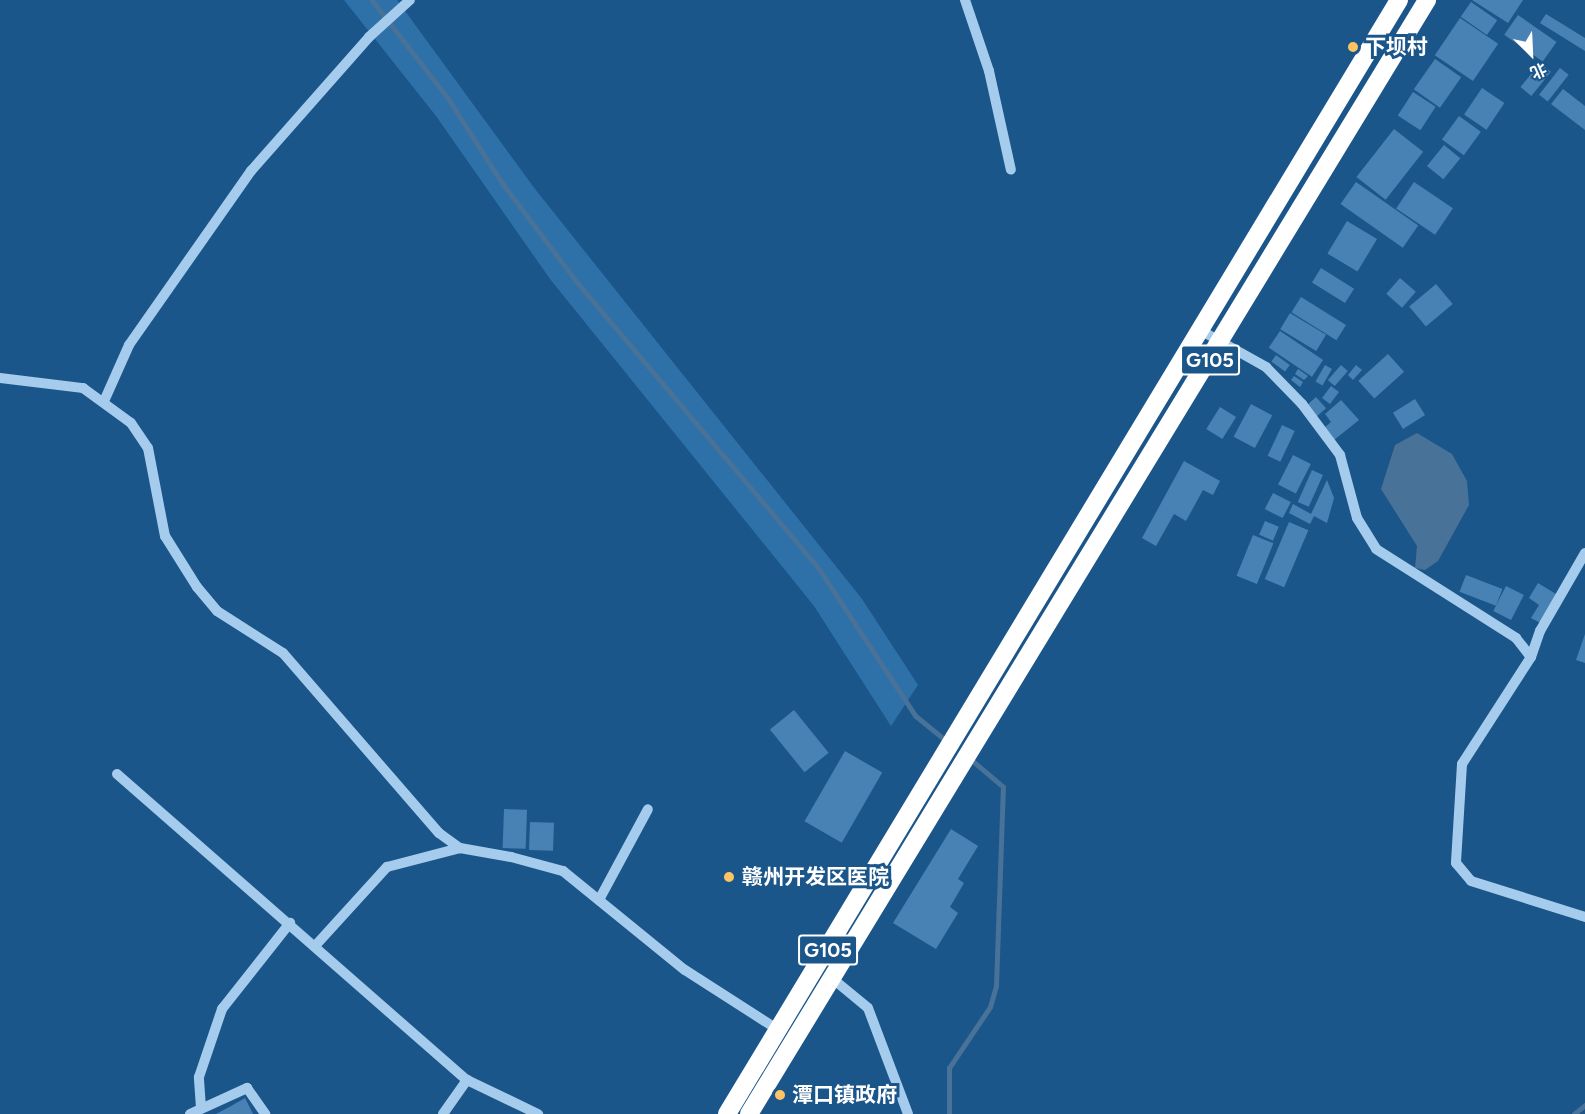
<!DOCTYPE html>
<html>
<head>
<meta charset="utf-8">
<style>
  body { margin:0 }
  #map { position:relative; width:1585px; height:1114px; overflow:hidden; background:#1b568a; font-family:Figtree,"Noto Sans SC",sans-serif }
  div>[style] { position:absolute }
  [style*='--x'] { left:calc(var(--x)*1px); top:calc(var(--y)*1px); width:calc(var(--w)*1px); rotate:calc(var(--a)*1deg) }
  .green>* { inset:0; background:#2e70a8 }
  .water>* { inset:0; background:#487298 }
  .stream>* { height:4.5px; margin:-2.25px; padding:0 2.25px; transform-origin:2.25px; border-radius:2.25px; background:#487298 }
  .building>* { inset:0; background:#4882b4; transform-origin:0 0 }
  .minor>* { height:10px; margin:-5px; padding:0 5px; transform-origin:5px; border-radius:5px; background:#a6cced }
  .highway>* { height:18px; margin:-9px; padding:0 9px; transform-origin:9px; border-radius:9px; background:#fff }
  .dots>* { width:16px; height:16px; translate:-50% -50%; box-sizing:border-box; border:3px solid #1b568a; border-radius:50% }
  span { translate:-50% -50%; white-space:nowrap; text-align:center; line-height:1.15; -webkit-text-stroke:6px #1b568a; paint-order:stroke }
  .shield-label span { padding:2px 4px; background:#1b568a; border:2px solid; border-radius:4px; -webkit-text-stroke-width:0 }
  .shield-label { font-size:20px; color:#fff; font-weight:700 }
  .poi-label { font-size:21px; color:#fff; font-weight:700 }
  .left { translate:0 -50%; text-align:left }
  .north { position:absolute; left:1501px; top:24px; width:60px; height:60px; -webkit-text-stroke:4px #1b568a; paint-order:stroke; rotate:156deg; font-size:16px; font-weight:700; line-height:24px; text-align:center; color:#fff }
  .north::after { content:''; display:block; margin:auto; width:21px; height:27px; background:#fff; clip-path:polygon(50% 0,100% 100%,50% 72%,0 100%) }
</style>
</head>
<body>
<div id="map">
  <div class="green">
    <div style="clip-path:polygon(344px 0,397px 0,535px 189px,862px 599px,918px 685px,891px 726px,814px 606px,550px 279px,436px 116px)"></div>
  </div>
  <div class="water">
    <div style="clip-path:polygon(1417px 433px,1452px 454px,1467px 481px,1469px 505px,1438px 561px,1425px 570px,1415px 568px,1417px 546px,1381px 489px,1395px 445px)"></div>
  </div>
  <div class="stream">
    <div style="--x:372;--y:0;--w:124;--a:52.2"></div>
    <div style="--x:448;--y:98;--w:102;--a:57.4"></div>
    <div style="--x:503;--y:184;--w:123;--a:52.9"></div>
    <div style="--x:577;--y:282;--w:373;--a:49.8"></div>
    <div style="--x:818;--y:567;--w:178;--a:56.7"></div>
    <div style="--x:916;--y:716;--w:41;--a:39.1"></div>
    <div style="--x:949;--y:1114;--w:46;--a:-90"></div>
    <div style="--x:949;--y:1068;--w:73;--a:-56.1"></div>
    <div style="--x:990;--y:1007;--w:22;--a:-74"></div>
    <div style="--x:996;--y:986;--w:199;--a:-88"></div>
    <div style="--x:1003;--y:787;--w:42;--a:-139.8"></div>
    <div style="--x:1574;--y:1114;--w:14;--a:-39"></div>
  </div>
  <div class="building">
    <div style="clip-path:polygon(1472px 0,1523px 0,1508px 23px)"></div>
    <div style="left:1471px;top:2px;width:32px;height:18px;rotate:35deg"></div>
    <div style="clip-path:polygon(1546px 14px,1585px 38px,1585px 51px,1540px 23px)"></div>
    <div style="left:1518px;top:15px;width:47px;height:24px;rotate:35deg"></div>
    <div style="left:1460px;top:18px;width:46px;height:45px;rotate:34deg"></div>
    <div style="left:1435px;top:59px;width:32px;height:37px;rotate:35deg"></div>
    <div style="left:1540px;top:63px;width:14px;height:31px;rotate:39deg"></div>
    <div style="left:1560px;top:68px;width:11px;height:34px;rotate:38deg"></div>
    <div style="left:1482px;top:88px;width:27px;height:32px;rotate:34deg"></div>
    <div style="clip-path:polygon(1563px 89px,1585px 106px,1585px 130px,1551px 104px)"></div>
    <div style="left:1413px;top:92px;width:27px;height:28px;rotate:33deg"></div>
    <div style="left:1459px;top:116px;width:27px;height:29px;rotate:36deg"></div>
    <div style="left:1394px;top:129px;width:37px;height:61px;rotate:38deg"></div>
    <div style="left:1444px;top:145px;width:21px;height:27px;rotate:39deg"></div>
    <div style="left:1356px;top:182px;width:76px;height:27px;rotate:35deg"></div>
    <div style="left:1414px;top:182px;width:47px;height:32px;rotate:34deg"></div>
    <div style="left:1347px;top:221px;width:35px;height:38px;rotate:31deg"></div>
    <div style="left:1321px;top:268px;width:39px;height:17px;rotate:32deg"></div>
    <div style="left:1400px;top:278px;width:21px;height:21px;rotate:41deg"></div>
    <div style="left:1436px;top:284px;width:26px;height:35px;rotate:50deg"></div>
    <div style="left:1301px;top:297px;width:53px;height:18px;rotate:32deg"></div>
    <div style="left:1290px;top:313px;width:42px;height:19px;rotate:31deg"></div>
    <div style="left:1280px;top:331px;width:52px;height:20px;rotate:34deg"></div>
    <div style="left:1388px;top:354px;width:24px;height:40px;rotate:48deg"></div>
    <div style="left:1276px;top:355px;width:17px;height:8px;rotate:36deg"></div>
    <div style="left:1325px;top:365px;width:8px;height:19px;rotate:30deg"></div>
    <div style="left:1341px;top:365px;width:9px;height:20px;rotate:41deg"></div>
    <div style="clip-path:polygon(1356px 365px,1362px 370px,1353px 380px,1348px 375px)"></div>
    <div style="clip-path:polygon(1298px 369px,1308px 376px,1304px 380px,1295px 374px)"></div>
    <div style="clip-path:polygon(1294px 376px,1303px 382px,1300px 387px,1291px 380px)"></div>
    <div style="left:1331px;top:386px;width:10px;height:15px;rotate:37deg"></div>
    <div style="left:1316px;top:397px;width:15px;height:13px;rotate:48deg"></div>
    <div style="left:1415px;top:399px;width:19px;height:26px;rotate:58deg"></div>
    <div style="clip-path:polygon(1341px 400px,1359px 420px,1334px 440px,1324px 428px,1331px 422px,1325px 414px)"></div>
    <div style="left:1251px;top:404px;width:24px;height:37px;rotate:28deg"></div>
    <div style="left:1220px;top:407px;width:19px;height:26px;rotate:32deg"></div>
    <div style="left:1282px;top:425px;width:14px;height:34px;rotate:25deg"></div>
    <div style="left:1293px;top:455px;width:20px;height:33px;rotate:27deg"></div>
    <div style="clip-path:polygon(1184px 461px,1220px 481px,1213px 495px,1203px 490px,1186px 521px,1174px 514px,1156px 546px,1142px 538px)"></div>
    <div style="left:1312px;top:470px;width:12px;height:35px;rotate:24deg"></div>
    <div style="clip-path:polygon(1327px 480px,1334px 498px,1327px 523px,1314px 516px,1310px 524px,1289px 513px,1293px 504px,1311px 514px)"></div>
    <div style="left:1273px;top:493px;width:20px;height:18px;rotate:27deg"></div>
    <div style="left:1265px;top:521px;width:15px;height:15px;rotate:23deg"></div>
    <div style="left:1289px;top:522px;width:21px;height:62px;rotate:23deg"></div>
    <div style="left:1253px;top:535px;width:22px;height:44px;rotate:22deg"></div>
    <div style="left:1466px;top:575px;width:39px;height:18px;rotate:21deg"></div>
    <div style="clip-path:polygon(1538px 583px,1561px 597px,1544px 625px,1531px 618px,1539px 605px,1529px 598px)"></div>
    <div style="left:1506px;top:586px;width:20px;height:28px;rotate:27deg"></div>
    <div style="clip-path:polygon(1585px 634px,1585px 663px,1576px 660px)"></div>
    <div style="left:794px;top:710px;width:55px;height:31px;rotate:51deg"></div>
    <div style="left:845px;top:751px;width:43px;height:81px;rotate:30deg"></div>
    <div style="left:504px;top:809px;width:23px;height:39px;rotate:2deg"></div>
    <div style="left:530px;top:822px;width:24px;height:28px;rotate:2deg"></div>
    <div style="clip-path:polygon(951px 829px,978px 846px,958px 879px,964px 883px,950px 907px,958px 913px,936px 949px,893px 923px)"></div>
    <div style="clip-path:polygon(245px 1098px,253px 1114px,216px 1114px,231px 1106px)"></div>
  </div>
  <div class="minor">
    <div style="--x:965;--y:0;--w:75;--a:71.3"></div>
    <div style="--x:989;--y:71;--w:101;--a:77.5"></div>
    <div style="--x:1200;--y:330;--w:76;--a:29.3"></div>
    <div style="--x:1266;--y:367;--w:52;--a:45.8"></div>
    <div style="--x:1302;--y:404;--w:64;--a:53.3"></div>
    <div style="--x:1340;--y:455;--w:65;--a:74.9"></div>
    <div style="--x:1357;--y:518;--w:36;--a:58"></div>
    <div style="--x:1376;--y:549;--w:166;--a:32.4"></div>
    <div style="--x:1516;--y:638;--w:24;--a:52"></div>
    <div style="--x:1531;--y:657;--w:127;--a:122.8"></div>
    <div style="--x:1462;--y:764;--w:99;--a:93.5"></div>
    <div style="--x:1456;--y:863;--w:23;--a:50"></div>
    <div style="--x:1471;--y:881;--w:120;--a:17.5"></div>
    <div style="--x:0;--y:378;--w:84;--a:6.9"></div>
    <div style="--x:83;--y:388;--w:59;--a:36.1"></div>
    <div style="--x:131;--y:423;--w:30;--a:56"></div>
    <div style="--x:148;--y:448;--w:90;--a:79.1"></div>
    <div style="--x:165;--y:536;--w:60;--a:57.9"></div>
    <div style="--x:197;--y:587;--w:31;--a:50"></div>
    <div style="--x:217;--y:611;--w:78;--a:32.5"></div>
    <div style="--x:283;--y:653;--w:238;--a:49.1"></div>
    <div style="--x:439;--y:833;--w:26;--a:36"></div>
    <div style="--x:105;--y:399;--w:59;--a:-66"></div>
    <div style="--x:129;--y:345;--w:213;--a:-55"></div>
    <div style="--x:251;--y:171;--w:179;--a:-48.6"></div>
    <div style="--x:369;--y:37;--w:55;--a:-42.1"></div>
    <div style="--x:1531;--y:657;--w:28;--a:-71"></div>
    <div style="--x:1540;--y:631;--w:90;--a:-60"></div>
    <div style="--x:117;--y:774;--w:465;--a:41.2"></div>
    <div style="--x:467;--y:1080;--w:79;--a:25.6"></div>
    <div style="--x:599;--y:900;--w:103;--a:-61.7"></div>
    <div style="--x:315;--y:946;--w:107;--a:-47.7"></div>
    <div style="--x:387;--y:867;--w:75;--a:-14.6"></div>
    <div style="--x:460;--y:848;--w:52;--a:10"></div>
    <div style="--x:511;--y:857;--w:54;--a:15.1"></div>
    <div style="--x:563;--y:871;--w:157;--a:39.1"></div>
    <div style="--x:685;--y:970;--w:113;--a:32.7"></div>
    <div style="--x:833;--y:979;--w:45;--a:39.6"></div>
    <div style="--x:868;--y:1008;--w:113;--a:69.3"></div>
    <div style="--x:201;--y:1108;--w:31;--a:-94"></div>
    <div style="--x:199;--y:1077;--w:72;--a:-71.3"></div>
    <div style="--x:222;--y:1009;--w:110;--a:-51.7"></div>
    <div style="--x:190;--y:1114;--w:63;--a:-24.5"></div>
    <div style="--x:247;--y:1088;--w:32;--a:55"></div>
    <div style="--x:443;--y:1114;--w:42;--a:-54.8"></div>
  </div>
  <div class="highway">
    <div style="--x:727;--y:1114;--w:1301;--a:-58.9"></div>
    <div style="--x:749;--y:1114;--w:1304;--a:-58.67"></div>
  </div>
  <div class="dots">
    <div style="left:1353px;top:47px;background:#fec363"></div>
    <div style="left:729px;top:877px;background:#fec363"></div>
    <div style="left:780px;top:1095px;background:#fec363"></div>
  </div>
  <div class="shield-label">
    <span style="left:1210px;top:360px">G105</span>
    <span style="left:828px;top:950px">G105</span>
  </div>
  <div class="poi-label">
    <span class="left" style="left:1365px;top:47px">下坝村</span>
    <span class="left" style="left:742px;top:877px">赣州开发区医院</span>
    <span class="left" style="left:792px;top:1095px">潭口镇政府</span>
  </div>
  <div class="north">北</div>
</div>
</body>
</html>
